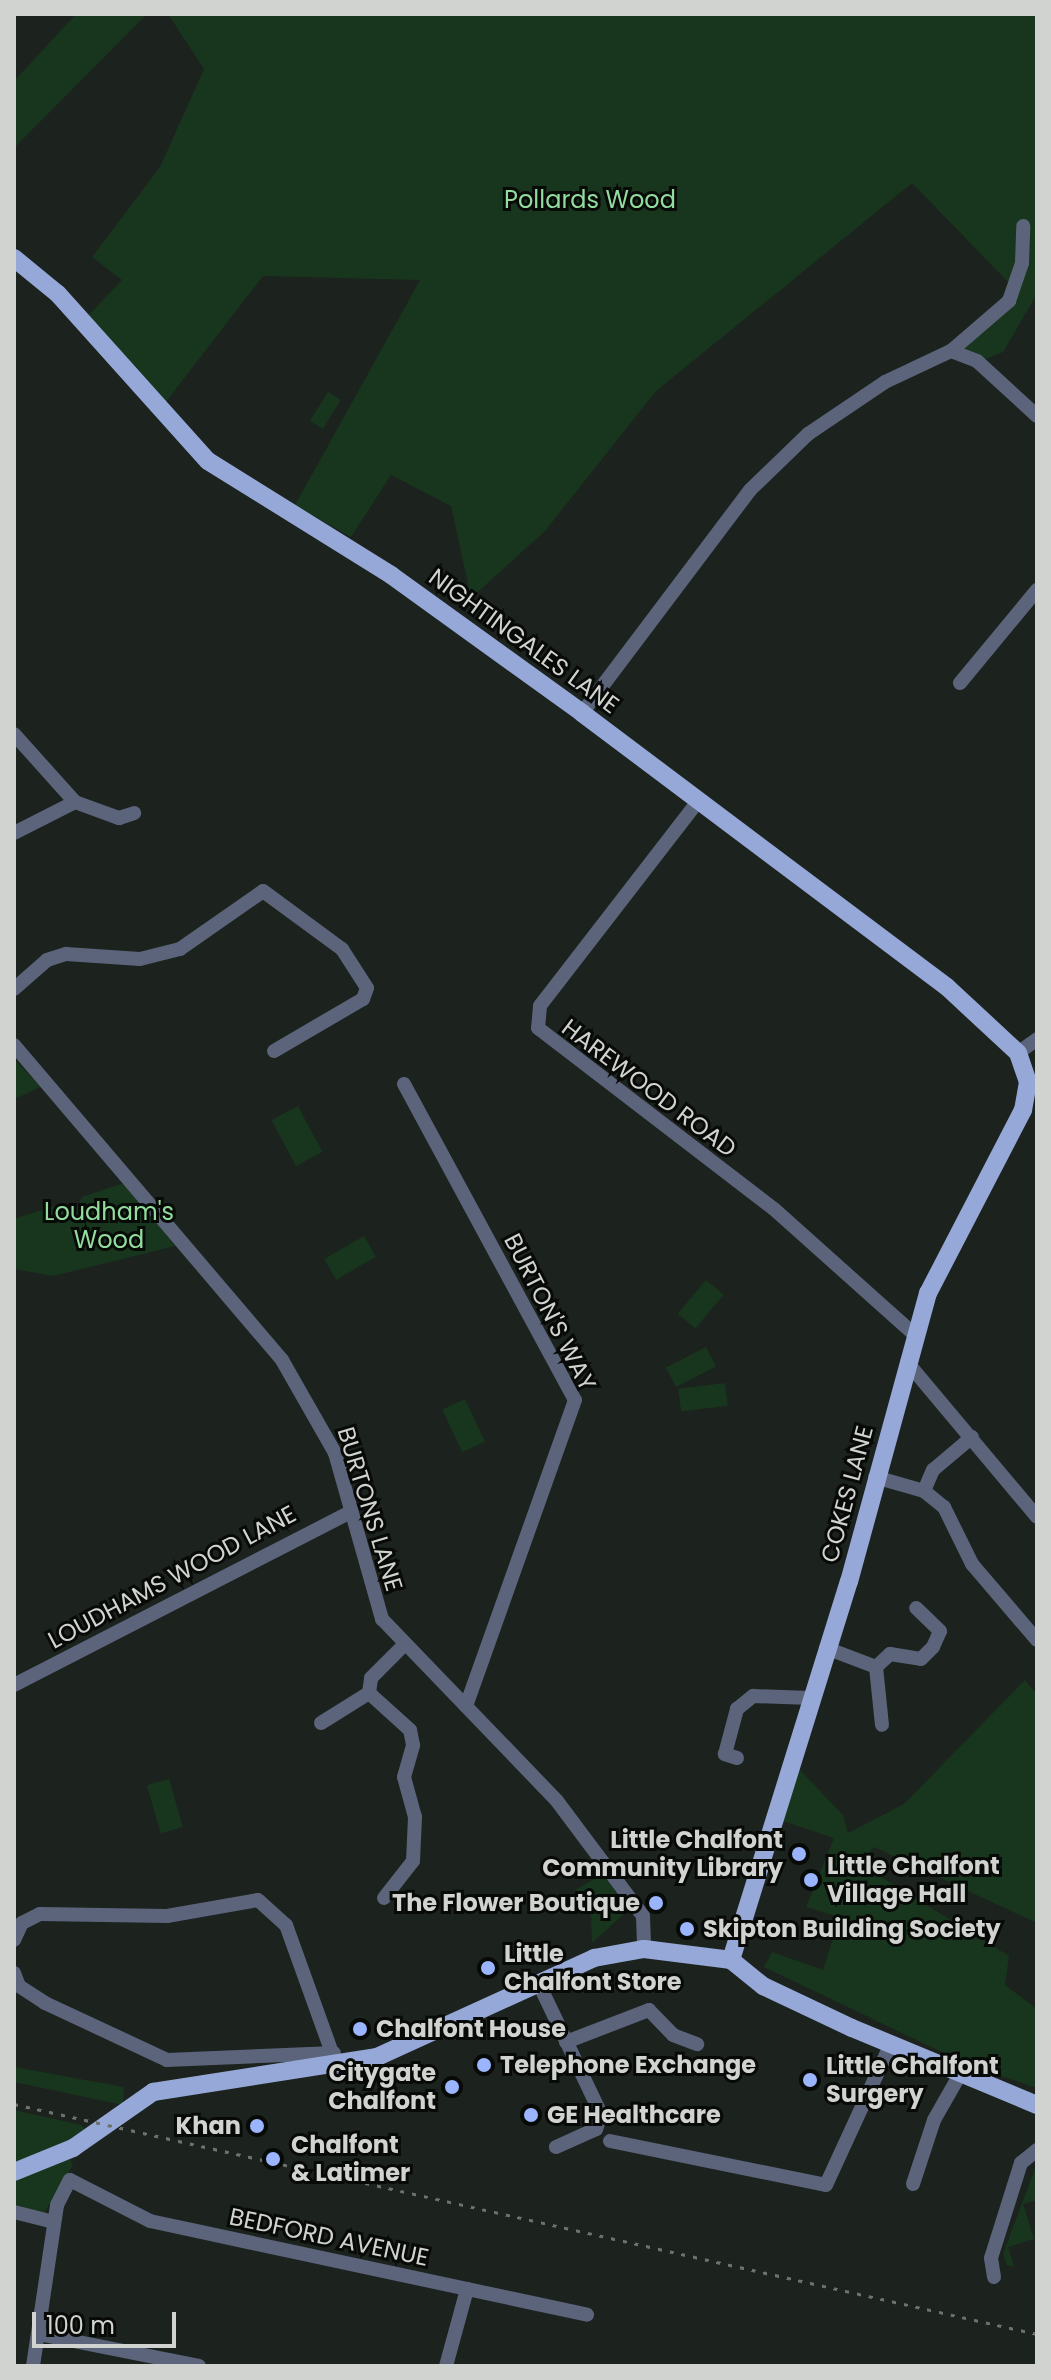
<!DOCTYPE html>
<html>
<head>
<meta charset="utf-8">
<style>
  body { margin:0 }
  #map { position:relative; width:1051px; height:2380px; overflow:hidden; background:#1c221d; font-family:Poppins,sans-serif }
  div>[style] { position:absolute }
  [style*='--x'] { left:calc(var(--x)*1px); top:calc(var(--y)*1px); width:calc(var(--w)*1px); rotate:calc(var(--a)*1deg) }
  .green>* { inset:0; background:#18361d; transform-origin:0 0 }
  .minor>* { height:14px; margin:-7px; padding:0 7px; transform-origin:7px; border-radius:7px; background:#5b647b }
  .major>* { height:18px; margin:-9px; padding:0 9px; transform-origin:9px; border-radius:9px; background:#95a8d8 }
  .rail>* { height:3px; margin-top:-1.5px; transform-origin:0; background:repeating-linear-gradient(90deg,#6e726e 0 4px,transparent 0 12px) }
  .dots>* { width:22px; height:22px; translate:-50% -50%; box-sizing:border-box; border:4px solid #080a08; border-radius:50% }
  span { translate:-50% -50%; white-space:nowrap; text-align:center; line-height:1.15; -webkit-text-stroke:6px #080a08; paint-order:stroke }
  .park-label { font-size:24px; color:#92dd9d }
  .street-label { font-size:24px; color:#d0d3d0 }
  .poi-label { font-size:24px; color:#d0d3d0; font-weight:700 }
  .right { translate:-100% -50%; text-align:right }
  .left { translate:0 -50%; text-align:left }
  .frame { position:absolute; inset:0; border:16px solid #d0d3d0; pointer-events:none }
  .scale { position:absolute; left:32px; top:2312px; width:144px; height:36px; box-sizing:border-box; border:4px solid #d0d3d0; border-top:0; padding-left:10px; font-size:24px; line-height:28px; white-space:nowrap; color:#d0d3d0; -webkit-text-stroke:6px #080a08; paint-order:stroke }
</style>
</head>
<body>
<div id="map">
  <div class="green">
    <div style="clip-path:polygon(76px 14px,147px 14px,14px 148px,14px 81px)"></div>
    <div style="clip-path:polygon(168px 14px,1037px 14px,1037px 294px,1003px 352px,981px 361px,964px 349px,1011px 285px,912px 183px,656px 391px,545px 531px,471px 598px,451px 506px,391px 475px,351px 537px,295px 505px,420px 280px,263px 276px,165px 403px,82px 322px,122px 280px,92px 257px,160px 167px,204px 69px)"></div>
    <div style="left:328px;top:392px;width:15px;height:34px;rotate:32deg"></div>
    <div style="clip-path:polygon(14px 1059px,41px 1087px,14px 1099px)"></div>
    <div style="left:298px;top:1106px;width:52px;height:30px;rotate:62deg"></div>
    <div style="clip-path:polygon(124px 1183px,175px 1246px,53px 1276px,14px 1269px,14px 1219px,57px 1205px,74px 1213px,82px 1197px)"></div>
    <div style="left:364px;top:1236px;width:24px;height:46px;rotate:60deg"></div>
    <div style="left:706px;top:1280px;width:23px;height:44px;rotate:40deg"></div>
    <div style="left:706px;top:1347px;width:22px;height:45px;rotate:63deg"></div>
    <div style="left:725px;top:1383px;width:23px;height:47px;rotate:83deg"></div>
    <div style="left:465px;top:1399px;width:47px;height:25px;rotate:65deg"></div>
    <div style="clip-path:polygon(1025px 1680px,1037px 1694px,1037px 1923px,874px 1847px,860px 1864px,1009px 1956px,1005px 1985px,1037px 2009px,1037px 2088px,969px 2065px,764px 1967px,772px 1952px,823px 1970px,840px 1917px,806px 1907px,834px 1838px,783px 1821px,798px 1768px,843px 1815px,848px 1833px,904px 1804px)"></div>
    <div style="left:169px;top:1779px;width:50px;height:23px;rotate:74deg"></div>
    <div style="clip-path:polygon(603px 1874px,628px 1910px,592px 1943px,591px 1916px,575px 1890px)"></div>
    <div style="clip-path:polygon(14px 2067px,124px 2087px,123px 2105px,14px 2082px)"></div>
    <div style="clip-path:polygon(14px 2110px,81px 2125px,86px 2130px,51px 2153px,14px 2164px)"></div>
    <div style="clip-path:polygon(69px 2158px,73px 2165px,44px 2213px,14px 2206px,16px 2180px)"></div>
    <div style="clip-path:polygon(1037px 2163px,1037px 2200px,1023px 2204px,1034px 2239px,1008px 2247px,1014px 2267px,1007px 2265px,1003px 2254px)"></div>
  </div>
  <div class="minor">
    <div style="--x:951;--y:351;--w:77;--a:-40.8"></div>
    <div style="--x:1009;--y:301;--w:40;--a:-71.1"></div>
    <div style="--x:1022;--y:263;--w:37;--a:-88"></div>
    <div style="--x:960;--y:683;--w:121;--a:-50.4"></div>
    <div style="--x:582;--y:713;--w:279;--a:-53"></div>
    <div style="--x:750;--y:490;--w:81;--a:-44"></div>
    <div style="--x:808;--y:434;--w:93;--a:-34"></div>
    <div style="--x:885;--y:382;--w:73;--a:-25.2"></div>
    <div style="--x:951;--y:351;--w:28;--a:21"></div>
    <div style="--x:977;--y:361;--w:81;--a:42.5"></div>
    <div style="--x:14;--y:734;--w:91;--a:48.1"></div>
    <div style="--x:75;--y:802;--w:47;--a:20"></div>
    <div style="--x:119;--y:818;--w:16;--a:-18"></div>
    <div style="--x:699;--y:800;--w:260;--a:127.7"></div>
    <div style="--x:540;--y:1006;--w:22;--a:95"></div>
    <div style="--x:538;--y:1028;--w:297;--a:37.5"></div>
    <div style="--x:774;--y:1209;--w:188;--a:41.8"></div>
    <div style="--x:14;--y:833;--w:68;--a:-26.9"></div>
    <div style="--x:14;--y:989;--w:44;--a:-41.3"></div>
    <div style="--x:47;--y:960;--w:20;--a:-18"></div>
    <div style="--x:66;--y:954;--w:74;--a:3.9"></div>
    <div style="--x:140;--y:959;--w:41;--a:-14"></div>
    <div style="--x:180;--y:949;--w:101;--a:-34.9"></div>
    <div style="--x:263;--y:891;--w:98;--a:36.3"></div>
    <div style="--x:342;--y:949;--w:46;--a:57.3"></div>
    <div style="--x:367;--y:988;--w:12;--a:110"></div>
    <div style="--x:363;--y:999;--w:103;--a:149.7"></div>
    <div style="--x:14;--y:1045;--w:414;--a:49.6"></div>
    <div style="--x:282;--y:1360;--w:107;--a:60.3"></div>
    <div style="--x:335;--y:1453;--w:173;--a:74.2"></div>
    <div style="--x:382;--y:1619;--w:252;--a:46.1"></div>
    <div style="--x:557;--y:1801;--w:144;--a:53.2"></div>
    <div style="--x:643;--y:1916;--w:33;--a:88"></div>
    <div style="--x:1018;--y:1053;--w:24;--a:-36"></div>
    <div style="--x:404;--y:1084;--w:359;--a:61.6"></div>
    <div style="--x:575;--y:1400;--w:325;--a:109.6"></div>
    <div style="--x:907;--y:1362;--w:202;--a:50"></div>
    <div style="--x:875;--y:1477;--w:51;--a:15.9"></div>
    <div style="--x:924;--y:1491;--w:26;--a:39"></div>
    <div style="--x:944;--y:1507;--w:64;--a:63.8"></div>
    <div style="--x:972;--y:1564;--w:100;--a:49.5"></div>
    <div style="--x:924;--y:1491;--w:23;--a:-67"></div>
    <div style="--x:933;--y:1470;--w:51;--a:-40.2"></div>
    <div style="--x:826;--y:1648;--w:53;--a:20.8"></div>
    <div style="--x:876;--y:1667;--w:58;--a:84.1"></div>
    <div style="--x:876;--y:1667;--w:19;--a:-43"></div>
    <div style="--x:890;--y:1654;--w:31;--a:9"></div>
    <div style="--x:921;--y:1659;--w:17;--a:-45"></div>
    <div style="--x:933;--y:1647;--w:17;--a:-66"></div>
    <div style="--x:940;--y:1631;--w:33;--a:-136"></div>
    <div style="--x:14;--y:1685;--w:380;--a:-27.2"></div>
    <div style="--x:321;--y:1723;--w:57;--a:-32"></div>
    <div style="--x:737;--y:1758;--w:13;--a:-162"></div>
    <div style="--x:725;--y:1754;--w:47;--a:-75.1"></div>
    <div style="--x:737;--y:1709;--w:21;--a:-39"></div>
    <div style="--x:753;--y:1696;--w:58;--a:2"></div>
    <div style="--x:384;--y:1898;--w:47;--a:-51.9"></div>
    <div style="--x:413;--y:1861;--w:44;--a:-87.4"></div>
    <div style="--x:415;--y:1817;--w:41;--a:-105.4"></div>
    <div style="--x:404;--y:1777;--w:33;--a:-74"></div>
    <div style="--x:413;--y:1745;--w:15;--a:-101"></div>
    <div style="--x:410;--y:1730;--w:55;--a:-137.9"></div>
    <div style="--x:369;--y:1693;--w:15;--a:-82"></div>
    <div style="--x:371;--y:1678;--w:44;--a:-45"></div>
    <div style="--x:14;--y:1940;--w:19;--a:-65"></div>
    <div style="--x:22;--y:1923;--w:20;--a:-27"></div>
    <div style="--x:40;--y:1914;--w:127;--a:0.9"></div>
    <div style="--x:167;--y:1916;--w:92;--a:-10"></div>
    <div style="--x:258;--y:1900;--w:38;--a:42"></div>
    <div style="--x:286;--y:1925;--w:151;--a:70.2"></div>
    <div style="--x:14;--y:1973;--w:14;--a:69"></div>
    <div style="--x:19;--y:1986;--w:31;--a:33"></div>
    <div style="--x:45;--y:2003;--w:135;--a:25"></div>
    <div style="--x:167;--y:2060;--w:167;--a:-2.4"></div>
    <div style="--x:538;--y:1982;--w:146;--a:64.5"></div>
    <div style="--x:601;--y:2114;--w:16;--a:108"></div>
    <div style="--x:596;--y:2129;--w:44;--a:155.8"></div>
    <div style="--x:566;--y:2042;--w:89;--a:-21.1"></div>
    <div style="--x:649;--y:2010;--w:35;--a:46"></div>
    <div style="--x:673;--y:2035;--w:26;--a:21"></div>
    <div style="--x:610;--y:2141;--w:220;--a:11.5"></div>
    <div style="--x:826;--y:2185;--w:153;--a:-65.3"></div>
    <div style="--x:913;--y:2184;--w:67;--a:-71.8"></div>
    <div style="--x:934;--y:2120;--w:48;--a:-60.3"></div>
    <div style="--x:14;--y:2212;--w:41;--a:14"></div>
    <div style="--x:994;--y:2277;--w:19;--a:-99"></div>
    <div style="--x:991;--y:2258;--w:100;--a:-72.5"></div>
    <div style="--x:1021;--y:2163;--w:21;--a:-39"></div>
    <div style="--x:38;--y:2334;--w:164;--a:11.2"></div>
    <div style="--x:33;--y:2366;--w:163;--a:-81.5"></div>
    <div style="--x:57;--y:2205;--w:28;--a:-63"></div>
    <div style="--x:70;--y:2180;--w:90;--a:27.1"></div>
    <div style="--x:150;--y:2221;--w:447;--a:12.1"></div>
    <div style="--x:446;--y:2366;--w:80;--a:-74.7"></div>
  </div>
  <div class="major">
    <div style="--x:14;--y:258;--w:57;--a:39.3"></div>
    <div style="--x:58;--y:294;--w:224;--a:48.1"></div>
    <div style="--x:208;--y:461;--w:216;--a:31.9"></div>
    <div style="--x:391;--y:575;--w:236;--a:35.8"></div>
    <div style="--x:582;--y:713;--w:456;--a:36.9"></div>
    <div style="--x:947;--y:987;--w:97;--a:42.9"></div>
    <div style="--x:1018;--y:1053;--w:31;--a:71"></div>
    <div style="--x:1028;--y:1082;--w:28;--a:100"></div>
    <div style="--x:1023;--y:1110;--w:206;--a:117.4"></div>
    <div style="--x:928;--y:1293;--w:299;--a:105.3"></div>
    <div style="--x:849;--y:1581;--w:397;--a:107.3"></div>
    <div style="--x:731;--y:1960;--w:41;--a:39.1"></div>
    <div style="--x:763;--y:1986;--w:98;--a:25.3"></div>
    <div style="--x:852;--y:2028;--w:200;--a:22.6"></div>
    <div style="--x:14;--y:2172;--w:64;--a:-22.1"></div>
    <div style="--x:73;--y:2148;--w:98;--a:-35"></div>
    <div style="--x:153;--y:2092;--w:227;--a:-8.9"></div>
    <div style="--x:377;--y:2057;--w:239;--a:-24.5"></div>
    <div style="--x:594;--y:1958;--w:51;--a:-10.2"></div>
    <div style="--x:644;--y:1949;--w:88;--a:7.2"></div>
  </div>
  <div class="rail">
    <div style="--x:14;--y:2104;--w:1049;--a:12.67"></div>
  </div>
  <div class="dots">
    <div style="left:799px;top:1854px;background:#9ab5fd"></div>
    <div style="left:811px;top:1880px;background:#9ab5fd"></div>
    <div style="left:656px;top:1903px;background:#9ab5fd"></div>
    <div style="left:687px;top:1929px;background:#9ab5fd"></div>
    <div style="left:488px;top:1968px;background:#9ab5fd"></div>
    <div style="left:360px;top:2029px;background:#9ab5fd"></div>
    <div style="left:484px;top:2065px;background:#9ab5fd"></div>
    <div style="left:810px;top:2080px;background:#9ab5fd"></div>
    <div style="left:452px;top:2087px;background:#9ab5fd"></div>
    <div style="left:531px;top:2115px;background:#9ab5fd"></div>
    <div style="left:257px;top:2126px;background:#9ab5fd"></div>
    <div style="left:273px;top:2159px;background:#9ab5fd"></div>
  </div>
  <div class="park-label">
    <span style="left:590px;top:200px">Pollards Wood</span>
    <span style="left:109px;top:1226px">Loudham's<br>Wood</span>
  </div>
  <div class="street-label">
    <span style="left:524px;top:641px;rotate:36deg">NIGHTINGALES LANE</span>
    <span style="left:649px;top:1088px;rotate:37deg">HAREWOOD ROAD</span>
    <span style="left:550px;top:1312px;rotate:63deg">BURTON'S WAY</span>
    <span style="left:847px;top:1494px;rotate:-75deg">COKES LANE</span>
    <span style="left:370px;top:1509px;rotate:73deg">BURTONS LANE</span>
    <span style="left:172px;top:1577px;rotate:-28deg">LOUDHAMS WOOD LANE</span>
    <span style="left:329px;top:2237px;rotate:12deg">BEDFORD AVENUE</span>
  </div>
  <div class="poi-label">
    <span class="right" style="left:783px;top:1854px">Little Chalfont<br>Community Library</span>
    <span class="left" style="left:827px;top:1880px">Little Chalfont<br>Village Hall</span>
    <span class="right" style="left:640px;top:1903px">The Flower Boutique</span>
    <span class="left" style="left:703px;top:1929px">Skipton Building Society</span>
    <span class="left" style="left:504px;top:1968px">Little<br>Chalfont Store</span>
    <span class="left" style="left:376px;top:2029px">Chalfont House</span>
    <span class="left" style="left:500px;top:2065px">Telephone Exchange</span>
    <span class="left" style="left:826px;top:2080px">Little Chalfont<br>Surgery</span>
    <span class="right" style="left:436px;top:2087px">Citygate<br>Chalfont</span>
    <span class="left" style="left:547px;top:2115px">GE Healthcare</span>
    <span class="right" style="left:241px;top:2126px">Khan</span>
    <span class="left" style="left:291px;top:2159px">Chalfont<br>&amp; Latimer</span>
  </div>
  <div class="frame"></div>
  <div class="scale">100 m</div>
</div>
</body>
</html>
